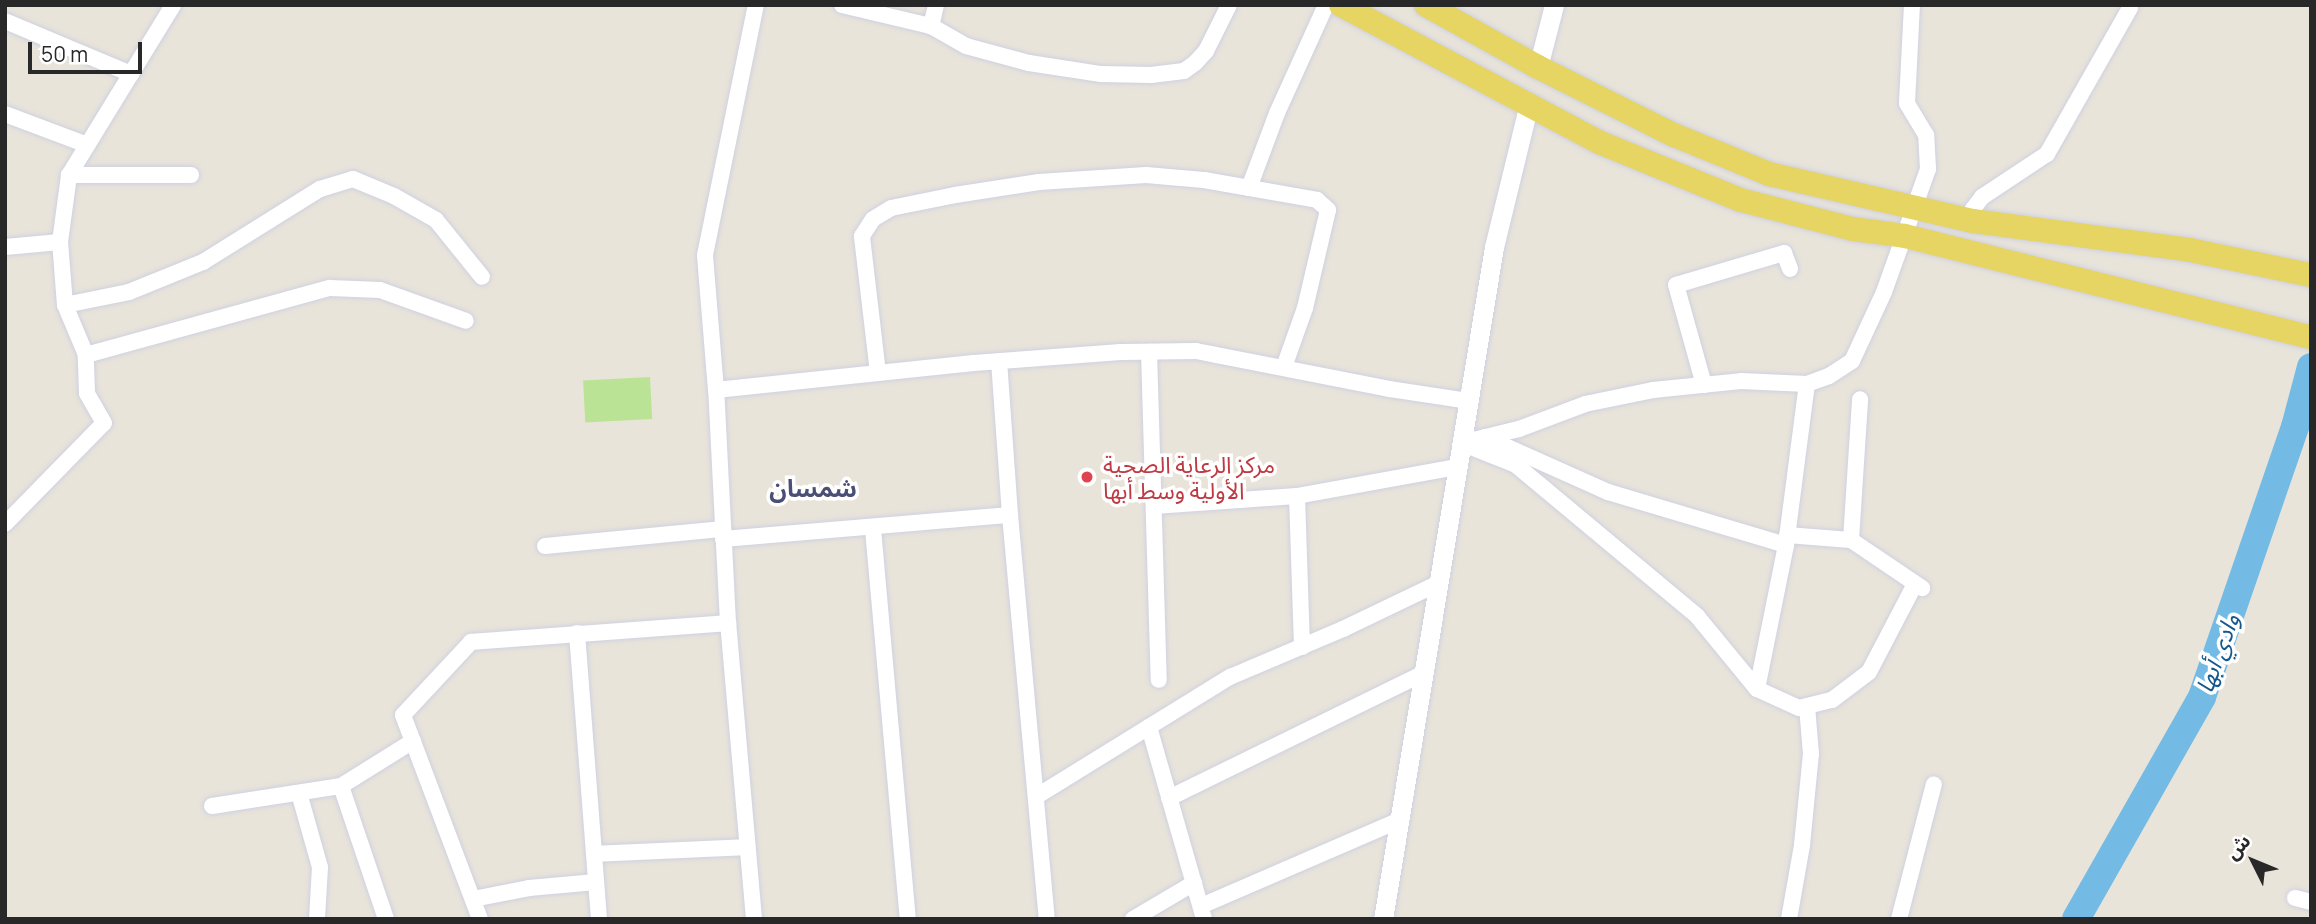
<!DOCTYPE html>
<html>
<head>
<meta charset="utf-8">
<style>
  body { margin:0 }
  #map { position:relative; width:2316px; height:924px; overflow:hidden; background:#e9e4da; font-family:Manrope,"Noto Sans Arabic",sans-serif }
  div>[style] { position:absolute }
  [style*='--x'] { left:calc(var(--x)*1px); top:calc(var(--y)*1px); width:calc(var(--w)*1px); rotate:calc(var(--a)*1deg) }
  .pitch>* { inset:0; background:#bbe396; transform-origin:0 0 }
  .river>* { height:28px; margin:-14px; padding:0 14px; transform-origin:14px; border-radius:14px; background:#73bbe5 }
  .roads { filter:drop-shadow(0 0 2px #cfd1e0) drop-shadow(0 0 2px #cfd1e0) }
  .minor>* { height:16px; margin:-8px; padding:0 8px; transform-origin:8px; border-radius:8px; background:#fff }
  .tertiary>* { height:19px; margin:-9.5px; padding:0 9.5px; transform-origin:9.5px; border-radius:9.5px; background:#fff }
  .primary>* { height:24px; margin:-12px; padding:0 12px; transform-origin:12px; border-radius:12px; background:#e6d562 }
  .dots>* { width:19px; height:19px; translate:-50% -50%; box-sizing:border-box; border:4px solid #fff; border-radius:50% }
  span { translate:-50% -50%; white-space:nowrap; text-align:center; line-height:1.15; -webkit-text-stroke:7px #fff; paint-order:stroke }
  .health-label { font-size:23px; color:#be3a42 }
  .left { translate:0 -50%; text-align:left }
  .neighbourhood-label { font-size:24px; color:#4c4f75; font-weight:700 }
  .water-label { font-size:24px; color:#16588d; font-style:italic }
  .frame { position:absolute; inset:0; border:7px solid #282828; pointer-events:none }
  .north { position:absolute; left:2218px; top:826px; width:70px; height:70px; -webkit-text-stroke:5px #fff; paint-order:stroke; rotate:313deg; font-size:19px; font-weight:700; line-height:28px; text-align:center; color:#282828 }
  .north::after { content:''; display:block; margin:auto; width:24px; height:32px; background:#282828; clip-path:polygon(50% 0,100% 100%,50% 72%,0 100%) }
  .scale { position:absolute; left:28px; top:42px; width:114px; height:32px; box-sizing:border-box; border:4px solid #282828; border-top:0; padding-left:9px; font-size:21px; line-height:24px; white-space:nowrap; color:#282828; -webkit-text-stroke:5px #fff; paint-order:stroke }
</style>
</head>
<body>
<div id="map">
  <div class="pitch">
    <div style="left:650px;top:377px;width:42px;height:67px;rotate:87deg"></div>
  </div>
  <div class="river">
    <div style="--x:2076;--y:919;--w:255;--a:-60.4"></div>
    <div style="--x:2202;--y:697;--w:286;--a:-71"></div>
    <div style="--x:2295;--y:427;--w:62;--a:-75.1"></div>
  </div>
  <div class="roads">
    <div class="minor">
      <div style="--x:842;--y:5;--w:91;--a:13.3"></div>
      <div style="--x:936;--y:5;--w:22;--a:103"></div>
      <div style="--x:931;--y:26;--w:40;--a:29.7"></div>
      <div style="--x:966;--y:46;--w:65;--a:15.1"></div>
      <div style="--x:1029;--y:63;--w:73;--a:8.7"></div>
      <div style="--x:1101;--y:74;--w:50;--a:1.1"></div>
      <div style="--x:1151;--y:75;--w:33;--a:-7"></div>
      <div style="--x:1184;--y:71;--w:14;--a:-36"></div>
      <div style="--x:1195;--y:63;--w:16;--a:-47"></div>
      <div style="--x:1206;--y:51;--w:51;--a:-63.4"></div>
      <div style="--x:5;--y:21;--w:137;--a:22.8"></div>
      <div style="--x:5;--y:114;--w:88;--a:20.7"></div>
      <div style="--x:69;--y:175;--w:122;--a:0"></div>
      <div style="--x:1249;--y:188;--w:80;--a:-69.5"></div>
      <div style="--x:1277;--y:113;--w:119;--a:-65.6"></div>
      <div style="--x:1973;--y:221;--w:12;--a:-90"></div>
      <div style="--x:1973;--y:209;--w:15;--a:-53"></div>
      <div style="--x:1982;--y:197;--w:78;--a:-33.5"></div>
      <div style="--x:2047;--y:154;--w:168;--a:-60.4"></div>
      <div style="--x:5;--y:247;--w:55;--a:-5.2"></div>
      <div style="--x:65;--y:305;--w:65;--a:-11.5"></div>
      <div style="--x:129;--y:292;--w:80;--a:-22.1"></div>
      <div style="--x:203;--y:262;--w:138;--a:-32"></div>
      <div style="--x:320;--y:189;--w:34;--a:-17"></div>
      <div style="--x:353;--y:179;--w:44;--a:22.5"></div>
      <div style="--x:394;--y:196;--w:48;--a:29.7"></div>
      <div style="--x:436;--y:220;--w:73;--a:51.1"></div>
      <div style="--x:1149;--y:352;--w:328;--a:88.3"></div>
      <div style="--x:86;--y:355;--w:253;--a:-15.4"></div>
      <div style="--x:330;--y:288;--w:50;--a:2.3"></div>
      <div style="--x:380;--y:290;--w:91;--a:19.8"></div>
      <div style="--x:999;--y:361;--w:154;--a:85.9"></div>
      <div style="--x:1010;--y:515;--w:406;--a:84.8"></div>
      <div style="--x:878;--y:373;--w:138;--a:-96.7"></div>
      <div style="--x:862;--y:236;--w:20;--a:-57"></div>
      <div style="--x:873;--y:219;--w:21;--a:-31"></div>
      <div style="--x:891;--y:208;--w:65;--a:-11.5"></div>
      <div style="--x:955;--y:195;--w:85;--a:-8.8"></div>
      <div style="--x:1039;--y:182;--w:107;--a:-3.7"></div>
      <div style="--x:1146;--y:175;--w:58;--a:4.9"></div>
      <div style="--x:1204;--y:180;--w:115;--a:10"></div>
      <div style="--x:1317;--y:200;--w:15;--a:42"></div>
      <div style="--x:1328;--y:210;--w:101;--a:103.2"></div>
      <div style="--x:1305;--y:308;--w:63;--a:109.6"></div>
      <div style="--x:1704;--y:385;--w:104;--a:-105.6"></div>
      <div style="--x:1676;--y:285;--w:113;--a:-16.5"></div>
      <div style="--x:1784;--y:253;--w:17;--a:69"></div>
      <div style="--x:716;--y:390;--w:259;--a:-6"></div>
      <div style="--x:974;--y:363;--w:147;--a:-4.3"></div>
      <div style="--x:1121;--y:352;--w:75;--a:-0.8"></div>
      <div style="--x:1196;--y:351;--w:198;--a:11.1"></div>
      <div style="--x:1390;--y:389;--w:79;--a:8.7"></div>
      <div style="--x:1485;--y:437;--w:135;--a:24.1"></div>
      <div style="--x:1608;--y:492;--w:186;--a:16.6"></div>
      <div style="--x:1461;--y:443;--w:60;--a:-13.6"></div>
      <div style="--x:1519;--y:429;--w:71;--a:-20.7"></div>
      <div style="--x:1585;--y:404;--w:69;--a:-11.6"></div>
      <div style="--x:1653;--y:390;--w:88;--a:-5.8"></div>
      <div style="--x:1741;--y:381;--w:66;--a:2.6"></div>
      <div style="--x:1807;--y:384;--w:23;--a:-20"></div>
      <div style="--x:1829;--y:376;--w:27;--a:-33"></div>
      <div style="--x:1852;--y:361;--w:76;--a:-65.1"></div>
      <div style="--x:1884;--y:292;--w:131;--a:-70.3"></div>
      <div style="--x:1928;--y:169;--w:34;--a:-93"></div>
      <div style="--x:1926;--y:135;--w:37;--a:-121"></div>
      <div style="--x:1907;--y:103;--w:98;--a:-87.1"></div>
      <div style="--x:1461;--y:443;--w:59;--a:21.8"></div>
      <div style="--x:1516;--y:465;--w:236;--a:39.8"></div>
      <div style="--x:1697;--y:616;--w:94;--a:50.6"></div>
      <div style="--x:1757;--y:689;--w:46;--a:24.3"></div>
      <div style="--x:1799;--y:708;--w:34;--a:-14"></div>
      <div style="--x:1832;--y:700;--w:46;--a:-37.1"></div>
      <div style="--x:1869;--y:672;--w:99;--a:-62.4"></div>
      <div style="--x:1297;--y:496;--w:151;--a:88.1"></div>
      <div style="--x:1154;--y:506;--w:143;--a:-4"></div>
      <div style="--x:1297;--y:496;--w:163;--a:-10.3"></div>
      <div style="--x:5;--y:524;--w:141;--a:-45.6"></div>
      <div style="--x:104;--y:423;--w:34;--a:-120"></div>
      <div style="--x:87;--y:393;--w:38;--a:-92"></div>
      <div style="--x:86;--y:355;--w:54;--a:-112.8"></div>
      <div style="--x:65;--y:305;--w:63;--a:-94.5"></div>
      <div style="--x:60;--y:242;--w:68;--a:-82.3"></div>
      <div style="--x:69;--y:175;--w:199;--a:-58.5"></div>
      <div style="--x:873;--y:529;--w:392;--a:84.9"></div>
      <div style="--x:1787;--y:535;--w:64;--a:4.5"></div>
      <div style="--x:1851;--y:540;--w:86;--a:34.1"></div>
      <div style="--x:723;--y:539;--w:288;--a:-4.8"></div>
      <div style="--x:1851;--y:540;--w:141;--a:-86.3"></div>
      <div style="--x:545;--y:546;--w:179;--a:-5.5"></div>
      <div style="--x:577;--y:633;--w:287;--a:85.6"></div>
      <div style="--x:1757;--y:689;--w:147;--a:-78.6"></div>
      <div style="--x:1786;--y:545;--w:162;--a:-82.6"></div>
      <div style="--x:1149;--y:727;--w:200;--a:74"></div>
      <div style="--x:341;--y:786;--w:140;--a:71.3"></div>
      <div style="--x:299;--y:793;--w:77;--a:74.2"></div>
      <div style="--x:320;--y:867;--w:52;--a:93.3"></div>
      <div style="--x:1037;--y:796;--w:227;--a:-31.7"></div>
      <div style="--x:1230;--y:677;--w:123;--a:-23"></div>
      <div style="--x:1343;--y:629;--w:104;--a:-25.6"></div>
      <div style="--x:1169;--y:798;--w:282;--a:-26.1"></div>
      <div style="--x:212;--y:806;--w:131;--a:-8.8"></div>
      <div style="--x:341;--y:786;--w:85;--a:-32"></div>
      <div style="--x:594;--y:854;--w:153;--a:-2.6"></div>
      <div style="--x:2295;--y:898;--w:16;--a:14"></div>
      <div style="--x:473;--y:899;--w:57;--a:-11.1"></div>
      <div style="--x:529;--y:888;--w:67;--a:-5.1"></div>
      <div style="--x:1201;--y:906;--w:217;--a:-23.4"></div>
      <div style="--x:480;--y:919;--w:218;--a:-110.7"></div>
      <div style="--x:403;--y:715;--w:100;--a:-47"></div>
      <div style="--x:471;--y:642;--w:258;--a:-4.2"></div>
      <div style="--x:754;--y:919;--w:297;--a:-95"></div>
      <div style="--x:728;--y:623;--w:233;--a:-92.9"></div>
      <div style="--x:716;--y:390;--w:135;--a:-94.7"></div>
      <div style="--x:705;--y:255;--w:255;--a:-78.5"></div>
      <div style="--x:1133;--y:919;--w:71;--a:-30.5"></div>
      <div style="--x:1789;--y:919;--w:75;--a:-80"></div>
      <div style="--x:1802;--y:845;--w:91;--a:-84.4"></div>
      <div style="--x:1811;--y:754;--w:48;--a:-94.8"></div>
      <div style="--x:1899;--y:919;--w:139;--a:-75.5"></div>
    </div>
    <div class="tertiary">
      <div style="--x:1538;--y:67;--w:64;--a:-75.5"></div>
      <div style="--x:1383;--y:919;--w:681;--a:-80.62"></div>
      <div style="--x:1494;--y:247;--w:148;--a:-76.3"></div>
    </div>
    <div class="primary">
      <div style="--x:1341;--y:5;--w:294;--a:28"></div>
      <div style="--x:1601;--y:143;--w:151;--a:22.2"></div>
      <div style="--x:1741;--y:200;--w:116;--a:14.5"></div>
      <div style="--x:1853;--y:229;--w:52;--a:7.7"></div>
      <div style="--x:1905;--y:236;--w:418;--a:14"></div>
      <div style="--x:1426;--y:5;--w:128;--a:29"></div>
      <div style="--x:1538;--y:67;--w:152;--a:26.6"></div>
      <div style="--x:1674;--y:135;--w:103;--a:22.3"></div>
      <div style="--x:1769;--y:174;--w:209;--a:13"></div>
      <div style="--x:1973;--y:221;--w:219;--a:7.6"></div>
      <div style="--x:2190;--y:250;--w:124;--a:11.7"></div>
    </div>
  </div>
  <div class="dots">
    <div style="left:1087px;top:477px;background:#e0444e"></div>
  </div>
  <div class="health-label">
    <span class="left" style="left:1103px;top:477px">مركز الرعاية الصحية<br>الأولية وسط أبها</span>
  </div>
  <div class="neighbourhood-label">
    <span style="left:813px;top:488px">شمسان</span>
  </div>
  <div class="water-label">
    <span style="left:2217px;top:653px;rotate:-70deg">وادي أبها</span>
  </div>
  <div class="frame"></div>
  <div class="north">ش</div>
  <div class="scale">50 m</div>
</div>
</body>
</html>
